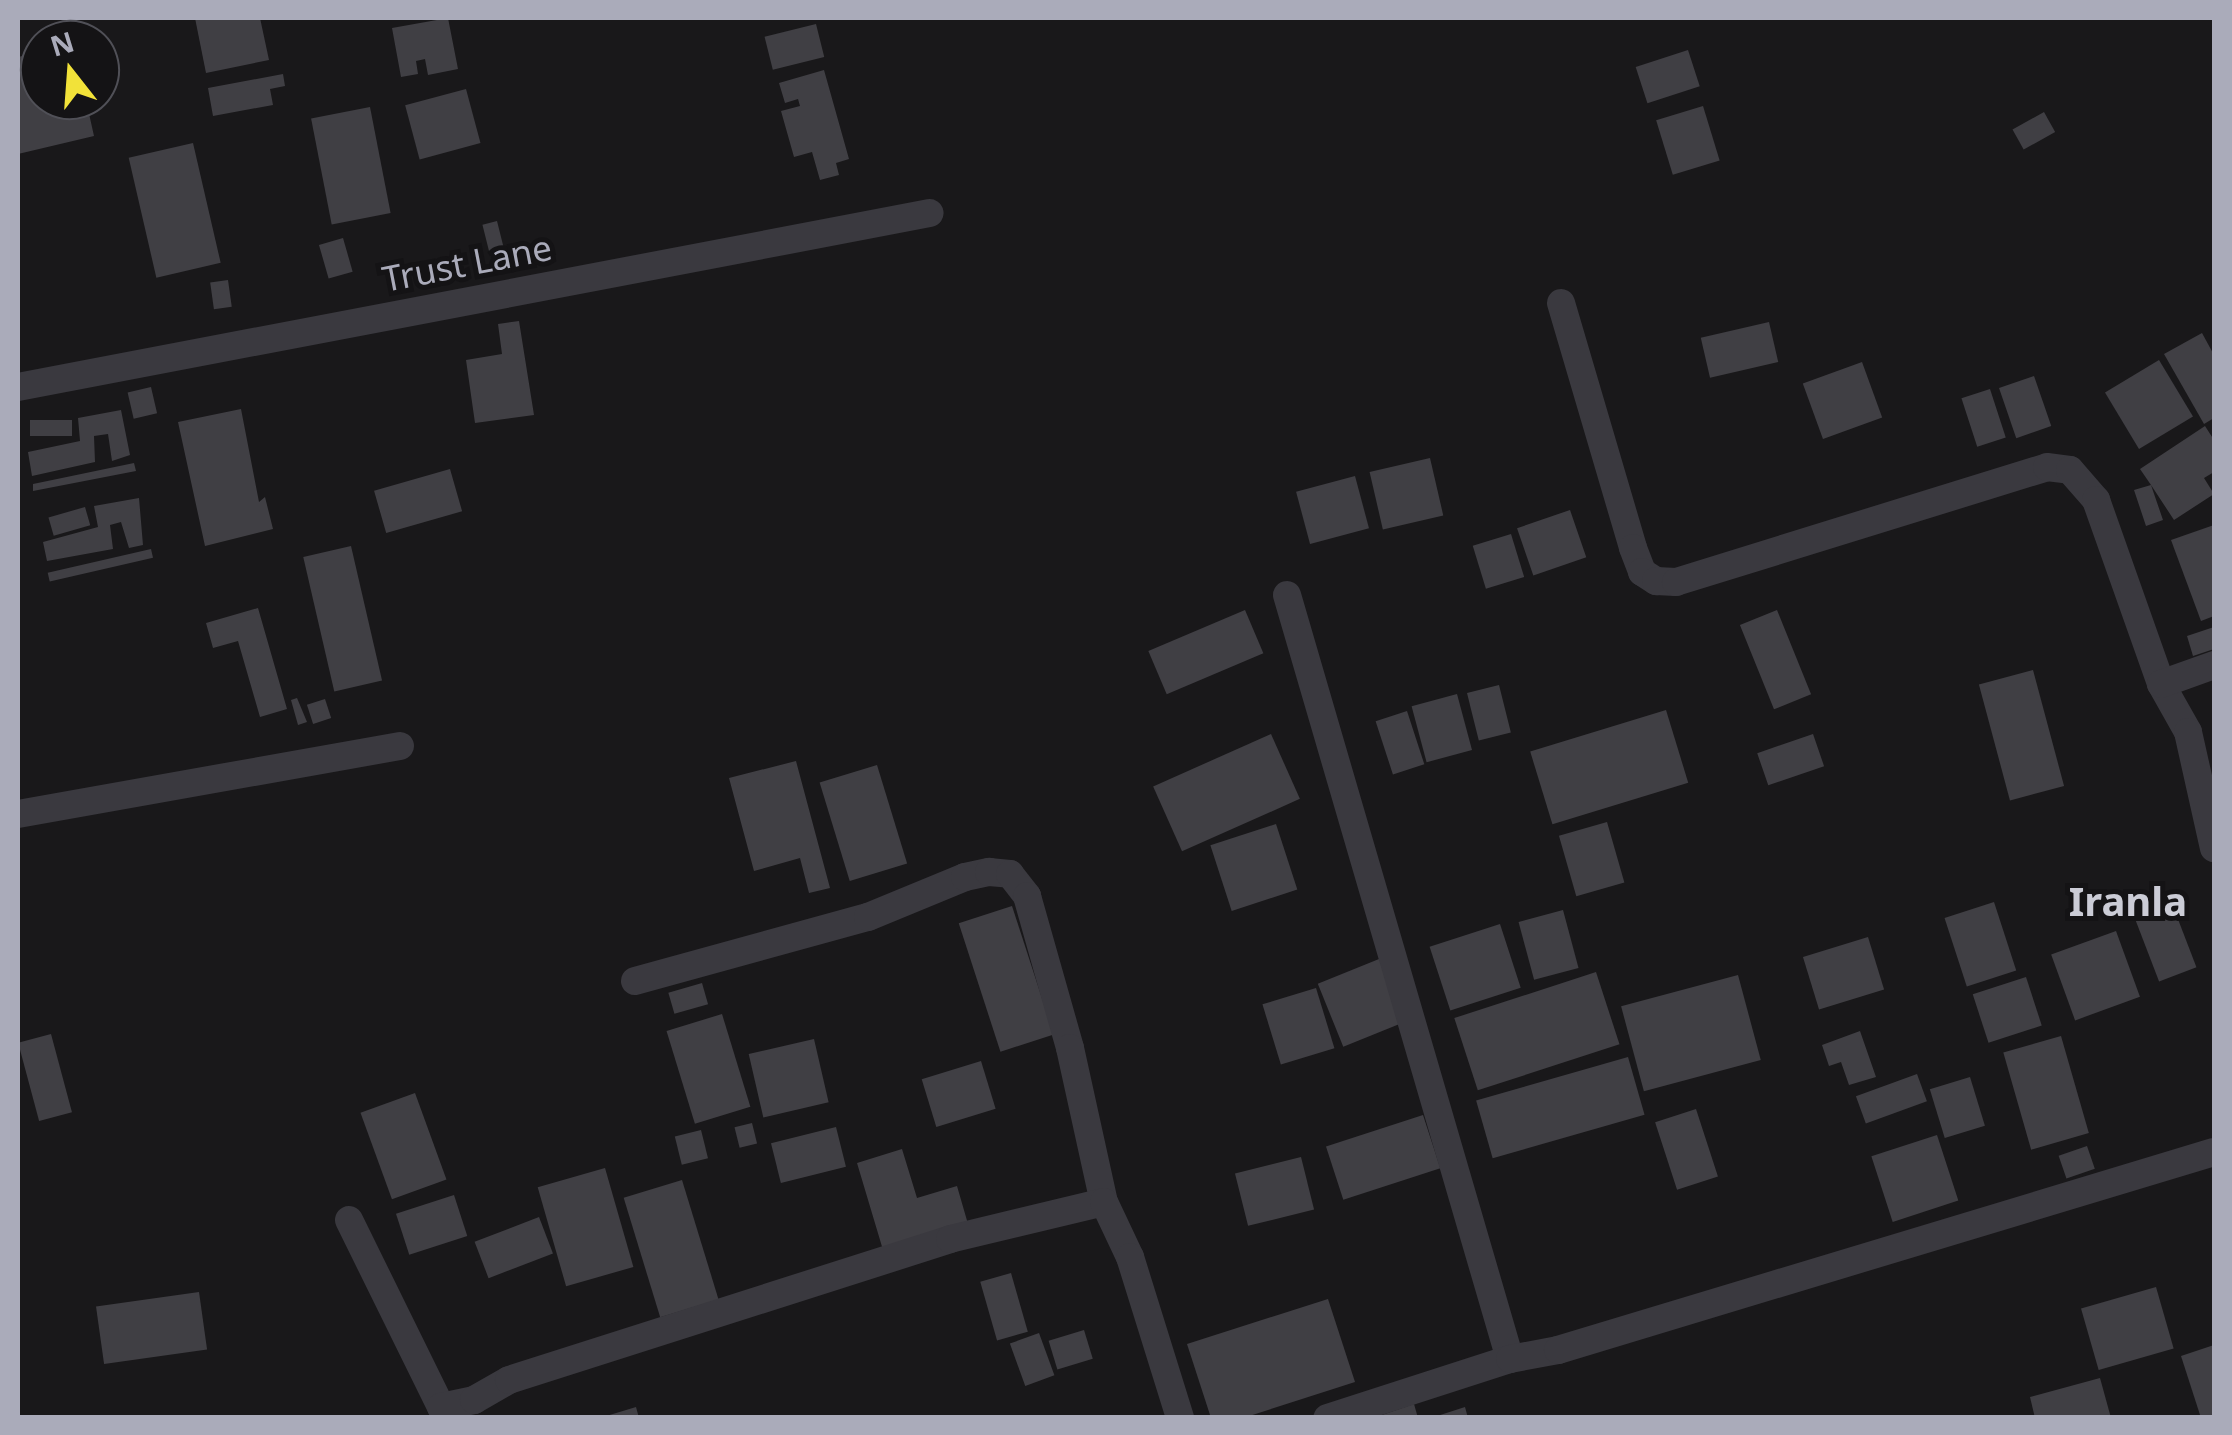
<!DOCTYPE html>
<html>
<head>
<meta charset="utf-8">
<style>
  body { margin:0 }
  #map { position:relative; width:2232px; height:1435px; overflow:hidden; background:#19181a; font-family:"Noto Sans",sans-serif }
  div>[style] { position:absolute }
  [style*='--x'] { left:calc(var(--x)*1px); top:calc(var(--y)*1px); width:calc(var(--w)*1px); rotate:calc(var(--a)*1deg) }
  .building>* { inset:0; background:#403f44; transform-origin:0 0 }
  .minor>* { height:28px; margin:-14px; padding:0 14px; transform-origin:14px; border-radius:14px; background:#3a393f }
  span { translate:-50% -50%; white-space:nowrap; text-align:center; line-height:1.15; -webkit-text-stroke:10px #141315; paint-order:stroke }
  .street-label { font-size:35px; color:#aaabba }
  .quarter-label { font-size:40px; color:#cbccd6; font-weight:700 }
  .frame { position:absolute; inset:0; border:20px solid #aaabba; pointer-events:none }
  .north { position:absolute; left:20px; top:20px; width:100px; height:100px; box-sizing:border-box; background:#141315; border:2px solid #505057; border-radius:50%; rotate:343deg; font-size:28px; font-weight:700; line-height:40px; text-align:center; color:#aaabba }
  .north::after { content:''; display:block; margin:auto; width:35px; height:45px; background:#f2e239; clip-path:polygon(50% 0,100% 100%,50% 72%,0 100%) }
</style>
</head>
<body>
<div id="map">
  <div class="building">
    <div style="clip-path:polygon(195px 18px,260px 18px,269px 60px,206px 73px)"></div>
    <div style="clip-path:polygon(448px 18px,458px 69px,428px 75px,425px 59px,416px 61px,418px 74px,401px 77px,392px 28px)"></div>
    <div style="left:816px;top:24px;width:34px;height:53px;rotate:76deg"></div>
    <div style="left:1688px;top:50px;width:38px;height:55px;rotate:72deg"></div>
    <div style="clip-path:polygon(40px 52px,40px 100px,86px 100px,94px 136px,18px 154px,18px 57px)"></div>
    <div style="clip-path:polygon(824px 70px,849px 159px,836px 163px,839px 175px,820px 180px,812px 152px,794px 157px,781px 111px,800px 106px,798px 99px,785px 103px,779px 83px)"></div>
    <div style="clip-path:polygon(283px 74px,285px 86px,270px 89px,273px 105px,213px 116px,208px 88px)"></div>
    <div style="left:466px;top:89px;width:56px;height:63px;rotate:75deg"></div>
    <div style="left:1703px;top:106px;width:57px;height:49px;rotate:73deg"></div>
    <div style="left:370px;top:107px;width:108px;height:60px;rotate:79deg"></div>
    <div style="left:2044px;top:112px;width:23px;height:36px;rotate:61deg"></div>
    <div style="left:193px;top:143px;width:123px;height:66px;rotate:77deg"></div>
    <div style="left:497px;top:221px;width:33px;height:15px;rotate:76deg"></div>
    <div style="left:343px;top:238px;width:35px;height:25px;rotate:74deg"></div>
    <div style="left:228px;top:280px;width:27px;height:18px;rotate:82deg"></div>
    <div style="clip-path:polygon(519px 321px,534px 415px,475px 423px,466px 360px,502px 354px,498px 324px)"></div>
    <div style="left:1769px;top:322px;width:41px;height:70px;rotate:77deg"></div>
    <div style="clip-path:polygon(2202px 333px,2214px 355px,2214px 418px,2204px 424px,2164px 354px)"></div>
    <div style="left:2159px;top:360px;width:66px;height:63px;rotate:59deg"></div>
    <div style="left:1862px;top:362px;width:59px;height:63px;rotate:70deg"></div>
    <div style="left:2034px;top:376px;width:53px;height:37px;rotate:71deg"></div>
    <div style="left:151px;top:387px;width:27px;height:24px;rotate:77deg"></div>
    <div style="left:1990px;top:389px;width:51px;height:30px;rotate:72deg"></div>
    <div style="clip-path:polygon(241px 409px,259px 502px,265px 497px,273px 529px,205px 546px,178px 422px)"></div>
    <div style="clip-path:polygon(121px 410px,130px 455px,112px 461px,108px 434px,94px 436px,95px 462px,32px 476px,28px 452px,80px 441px,78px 418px)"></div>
    <div style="left:72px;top:420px;width:16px;height:42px;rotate:90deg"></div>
    <div style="clip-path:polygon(2205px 426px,2214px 440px,2214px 472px,2204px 478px,2214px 494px,2174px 520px,2151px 485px,2163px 520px,2146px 526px,2134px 490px,2151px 485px,2140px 469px)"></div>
    <div style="left:1430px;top:458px;width:59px;height:62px;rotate:77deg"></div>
    <div style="clip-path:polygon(134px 463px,136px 471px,33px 491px,33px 484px)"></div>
    <div style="left:450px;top:469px;width:44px;height:79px;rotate:74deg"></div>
    <div style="left:1355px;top:476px;width:54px;height:61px;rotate:75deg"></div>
    <div style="clip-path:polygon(139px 498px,143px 545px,129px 548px,121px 522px,110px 525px,113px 549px,47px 561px,43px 542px,98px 527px,94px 506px)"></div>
    <div style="left:85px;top:507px;width:19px;height:38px;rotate:74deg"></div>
    <div style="left:1570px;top:510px;width:50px;height:56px;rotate:71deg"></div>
    <div style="clip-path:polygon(2214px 525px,2214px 616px,2201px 621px,2171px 540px)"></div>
    <div style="left:1511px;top:534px;width:45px;height:40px;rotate:73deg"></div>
    <div style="left:351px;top:546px;width:138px;height:49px;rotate:77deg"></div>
    <div style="left:151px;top:549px;width:9px;height:106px;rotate:77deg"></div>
    <div style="clip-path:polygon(258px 608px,287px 709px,260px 717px,238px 641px,213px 648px,206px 623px)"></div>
    <div style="left:1245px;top:610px;width:47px;height:105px;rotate:67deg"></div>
    <div style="left:1777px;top:610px;width:91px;height:40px;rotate:68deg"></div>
    <div style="clip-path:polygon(2214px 627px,2214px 649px,2193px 656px,2187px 636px)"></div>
    <div style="left:2033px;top:670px;width:120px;height:56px;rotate:75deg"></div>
    <div style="left:1499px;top:685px;width:49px;height:33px;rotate:76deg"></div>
    <div style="left:1457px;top:694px;width:58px;height:47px;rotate:75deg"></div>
    <div style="clip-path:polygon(297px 698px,307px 722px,298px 725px,291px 700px)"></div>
    <div style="left:325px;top:699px;width:20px;height:19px;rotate:72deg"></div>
    <div style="left:1666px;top:710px;width:76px;height:142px;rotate:73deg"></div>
    <div style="left:1407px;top:711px;width:56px;height:33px;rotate:72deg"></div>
    <div style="left:1271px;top:734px;width:71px;height:129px;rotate:66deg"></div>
    <div style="left:1813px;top:734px;width:34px;height:59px;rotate:71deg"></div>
    <div style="clip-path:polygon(796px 761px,830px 888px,809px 893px,800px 858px,754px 871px,729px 778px)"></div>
    <div style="left:877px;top:765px;width:103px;height:60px;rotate:73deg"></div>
    <div style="left:1607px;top:822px;width:63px;height:50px;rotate:74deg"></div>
    <div style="left:1276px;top:824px;width:69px;height:69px;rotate:72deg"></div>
    <div style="left:2171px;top:901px;width:71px;height:40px;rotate:69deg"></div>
    <div style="left:1994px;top:902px;width:72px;height:52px;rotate:72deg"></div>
    <div style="left:1012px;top:906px;width:135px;height:56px;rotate:72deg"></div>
    <div style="left:1563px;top:910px;width:60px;height:46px;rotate:75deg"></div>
    <div style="left:1500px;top:924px;width:67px;height:74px;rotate:72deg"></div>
    <div style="left:2116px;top:931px;width:70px;height:69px;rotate:70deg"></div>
    <div style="left:1868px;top:937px;width:55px;height:68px;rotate:73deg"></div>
    <div style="left:1379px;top:959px;width:68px;height:66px;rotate:68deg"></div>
    <div style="left:1596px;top:972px;width:76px;height:149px;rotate:72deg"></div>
    <div style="left:1738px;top:975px;width:88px;height:121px;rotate:75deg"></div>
    <div style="left:2026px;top:977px;width:51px;height:56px;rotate:72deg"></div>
    <div style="left:702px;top:983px;width:22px;height:35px;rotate:74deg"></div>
    <div style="left:1316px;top:988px;width:63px;height:56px;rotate:73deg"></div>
    <div style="left:722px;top:1014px;width:97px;height:58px;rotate:73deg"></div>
    <div style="clip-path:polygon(1860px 1031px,1876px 1077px,1849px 1085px,1841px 1062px,1829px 1066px,1822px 1045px)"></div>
    <div style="left:51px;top:1034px;width:81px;height:34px;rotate:75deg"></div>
    <div style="left:2061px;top:1036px;width:101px;height:60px;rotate:74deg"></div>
    <div style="left:814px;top:1039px;width:65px;height:67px;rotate:77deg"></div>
    <div style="left:1628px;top:1057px;width:60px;height:158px;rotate:74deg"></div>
    <div style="left:981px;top:1061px;width:50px;height:62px;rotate:73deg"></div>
    <div style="left:1917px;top:1074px;width:29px;height:65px;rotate:70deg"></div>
    <div style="left:1970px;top:1077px;width:51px;height:42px;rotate:73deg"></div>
    <div style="left:415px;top:1093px;width:92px;height:58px;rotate:70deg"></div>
    <div style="left:1696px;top:1109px;width:71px;height:43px;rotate:72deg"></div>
    <div style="left:1423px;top:1115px;width:56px;height:102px;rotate:72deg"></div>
    <div style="left:752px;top:1123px;width:21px;height:18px;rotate:76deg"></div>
    <div style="left:836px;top:1127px;width:41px;height:67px;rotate:76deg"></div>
    <div style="left:701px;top:1130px;width:29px;height:27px;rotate:76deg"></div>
    <div style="left:1937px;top:1135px;width:69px;height:69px;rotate:72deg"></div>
    <div style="left:2087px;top:1146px;width:24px;height:30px;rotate:71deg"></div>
    <div style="clip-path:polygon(902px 1149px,917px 1198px,957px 1186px,968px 1224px,883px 1250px,857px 1163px)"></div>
    <div style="left:1301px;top:1157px;width:54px;height:68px;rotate:76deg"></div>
    <div style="left:605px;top:1168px;width:103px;height:70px;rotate:74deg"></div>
    <div style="left:682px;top:1180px;width:125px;height:61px;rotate:73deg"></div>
    <div style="left:454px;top:1195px;width:43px;height:61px;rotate:72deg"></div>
    <div style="left:539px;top:1217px;width:39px;height:69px;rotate:69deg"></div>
    <div style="left:1011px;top:1273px;width:61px;height:32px;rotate:74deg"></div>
    <div style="left:2156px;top:1287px;width:64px;height:78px;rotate:74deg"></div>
    <div style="left:199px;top:1292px;width:58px;height:104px;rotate:82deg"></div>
    <div style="clip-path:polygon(1328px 1299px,1355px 1382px,1243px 1418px,1211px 1418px,1187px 1344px)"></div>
    <div style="left:1084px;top:1330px;width:30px;height:37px;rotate:73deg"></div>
    <div style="left:1039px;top:1333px;width:45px;height:31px;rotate:70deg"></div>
    <div style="clip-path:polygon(2214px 1345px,2214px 1418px,2201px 1418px,2181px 1356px)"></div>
    <div style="clip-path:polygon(2100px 1378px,2111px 1418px,2035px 1418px,2030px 1397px)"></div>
    <div style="clip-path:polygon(1414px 1404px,1418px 1418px,1373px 1418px)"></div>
    <div style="clip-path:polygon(636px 1407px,639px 1418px,603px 1418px,603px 1417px)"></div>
    <div style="clip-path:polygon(1465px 1407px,1468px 1418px,1434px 1418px,1434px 1417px)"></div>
  </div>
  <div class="minor">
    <div style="--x:1561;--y:303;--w:255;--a:73.6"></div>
    <div style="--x:1633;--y:548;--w:26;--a:69"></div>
    <div style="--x:1642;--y:572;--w:17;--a:33"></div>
    <div style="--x:1656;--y:581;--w:20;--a:3"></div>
    <div style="--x:1676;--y:582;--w:388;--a:-17.2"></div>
    <div style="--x:2047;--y:467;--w:23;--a:7"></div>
    <div style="--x:2070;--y:470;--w:40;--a:49"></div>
    <div style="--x:2096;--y:500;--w:195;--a:70.5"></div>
    <div style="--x:2161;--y:684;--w:55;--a:60.6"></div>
    <div style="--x:2188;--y:732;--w:119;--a:77.4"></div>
    <div style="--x:18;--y:387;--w:928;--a:-10.8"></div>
    <div style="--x:1287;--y:595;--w:796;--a:73.73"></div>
    <div style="--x:1510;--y:1359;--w:192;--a:162.1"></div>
    <div style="--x:2161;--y:684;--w:56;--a:-19.7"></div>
    <div style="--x:18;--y:814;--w:388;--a:-10.1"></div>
    <div style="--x:635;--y:981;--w:242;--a:-15.4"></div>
    <div style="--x:868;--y:917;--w:105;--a:-22.4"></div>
    <div style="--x:965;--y:877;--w:25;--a:-12"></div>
    <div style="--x:989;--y:872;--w:21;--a:5"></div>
    <div style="--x:1010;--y:874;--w:28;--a:52"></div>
    <div style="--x:1027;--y:896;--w:158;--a:74.2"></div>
    <div style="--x:1070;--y:1048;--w:158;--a:77.6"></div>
    <div style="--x:349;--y:1220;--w:208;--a:63.8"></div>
    <div style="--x:441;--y:1407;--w:34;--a:-12"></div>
    <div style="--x:474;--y:1400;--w:40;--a:-29.7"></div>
    <div style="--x:509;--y:1380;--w:463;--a:-17.7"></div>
    <div style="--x:950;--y:1239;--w:158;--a:-13.5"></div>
    <div style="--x:1104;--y:1202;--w:61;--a:64.7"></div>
    <div style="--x:1130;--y:1257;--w:169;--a:72.7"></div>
    <div style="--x:1510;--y:1359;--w:49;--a:-10.6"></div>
    <div style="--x:1558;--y:1350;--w:685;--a:-16.8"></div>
  </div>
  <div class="street-label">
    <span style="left:467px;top:263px;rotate:-11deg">Trust Lane</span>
  </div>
  <div class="quarter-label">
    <span style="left:2128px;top:901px">Iranla</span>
  </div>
  <div class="frame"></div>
  <div class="north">N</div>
</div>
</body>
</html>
